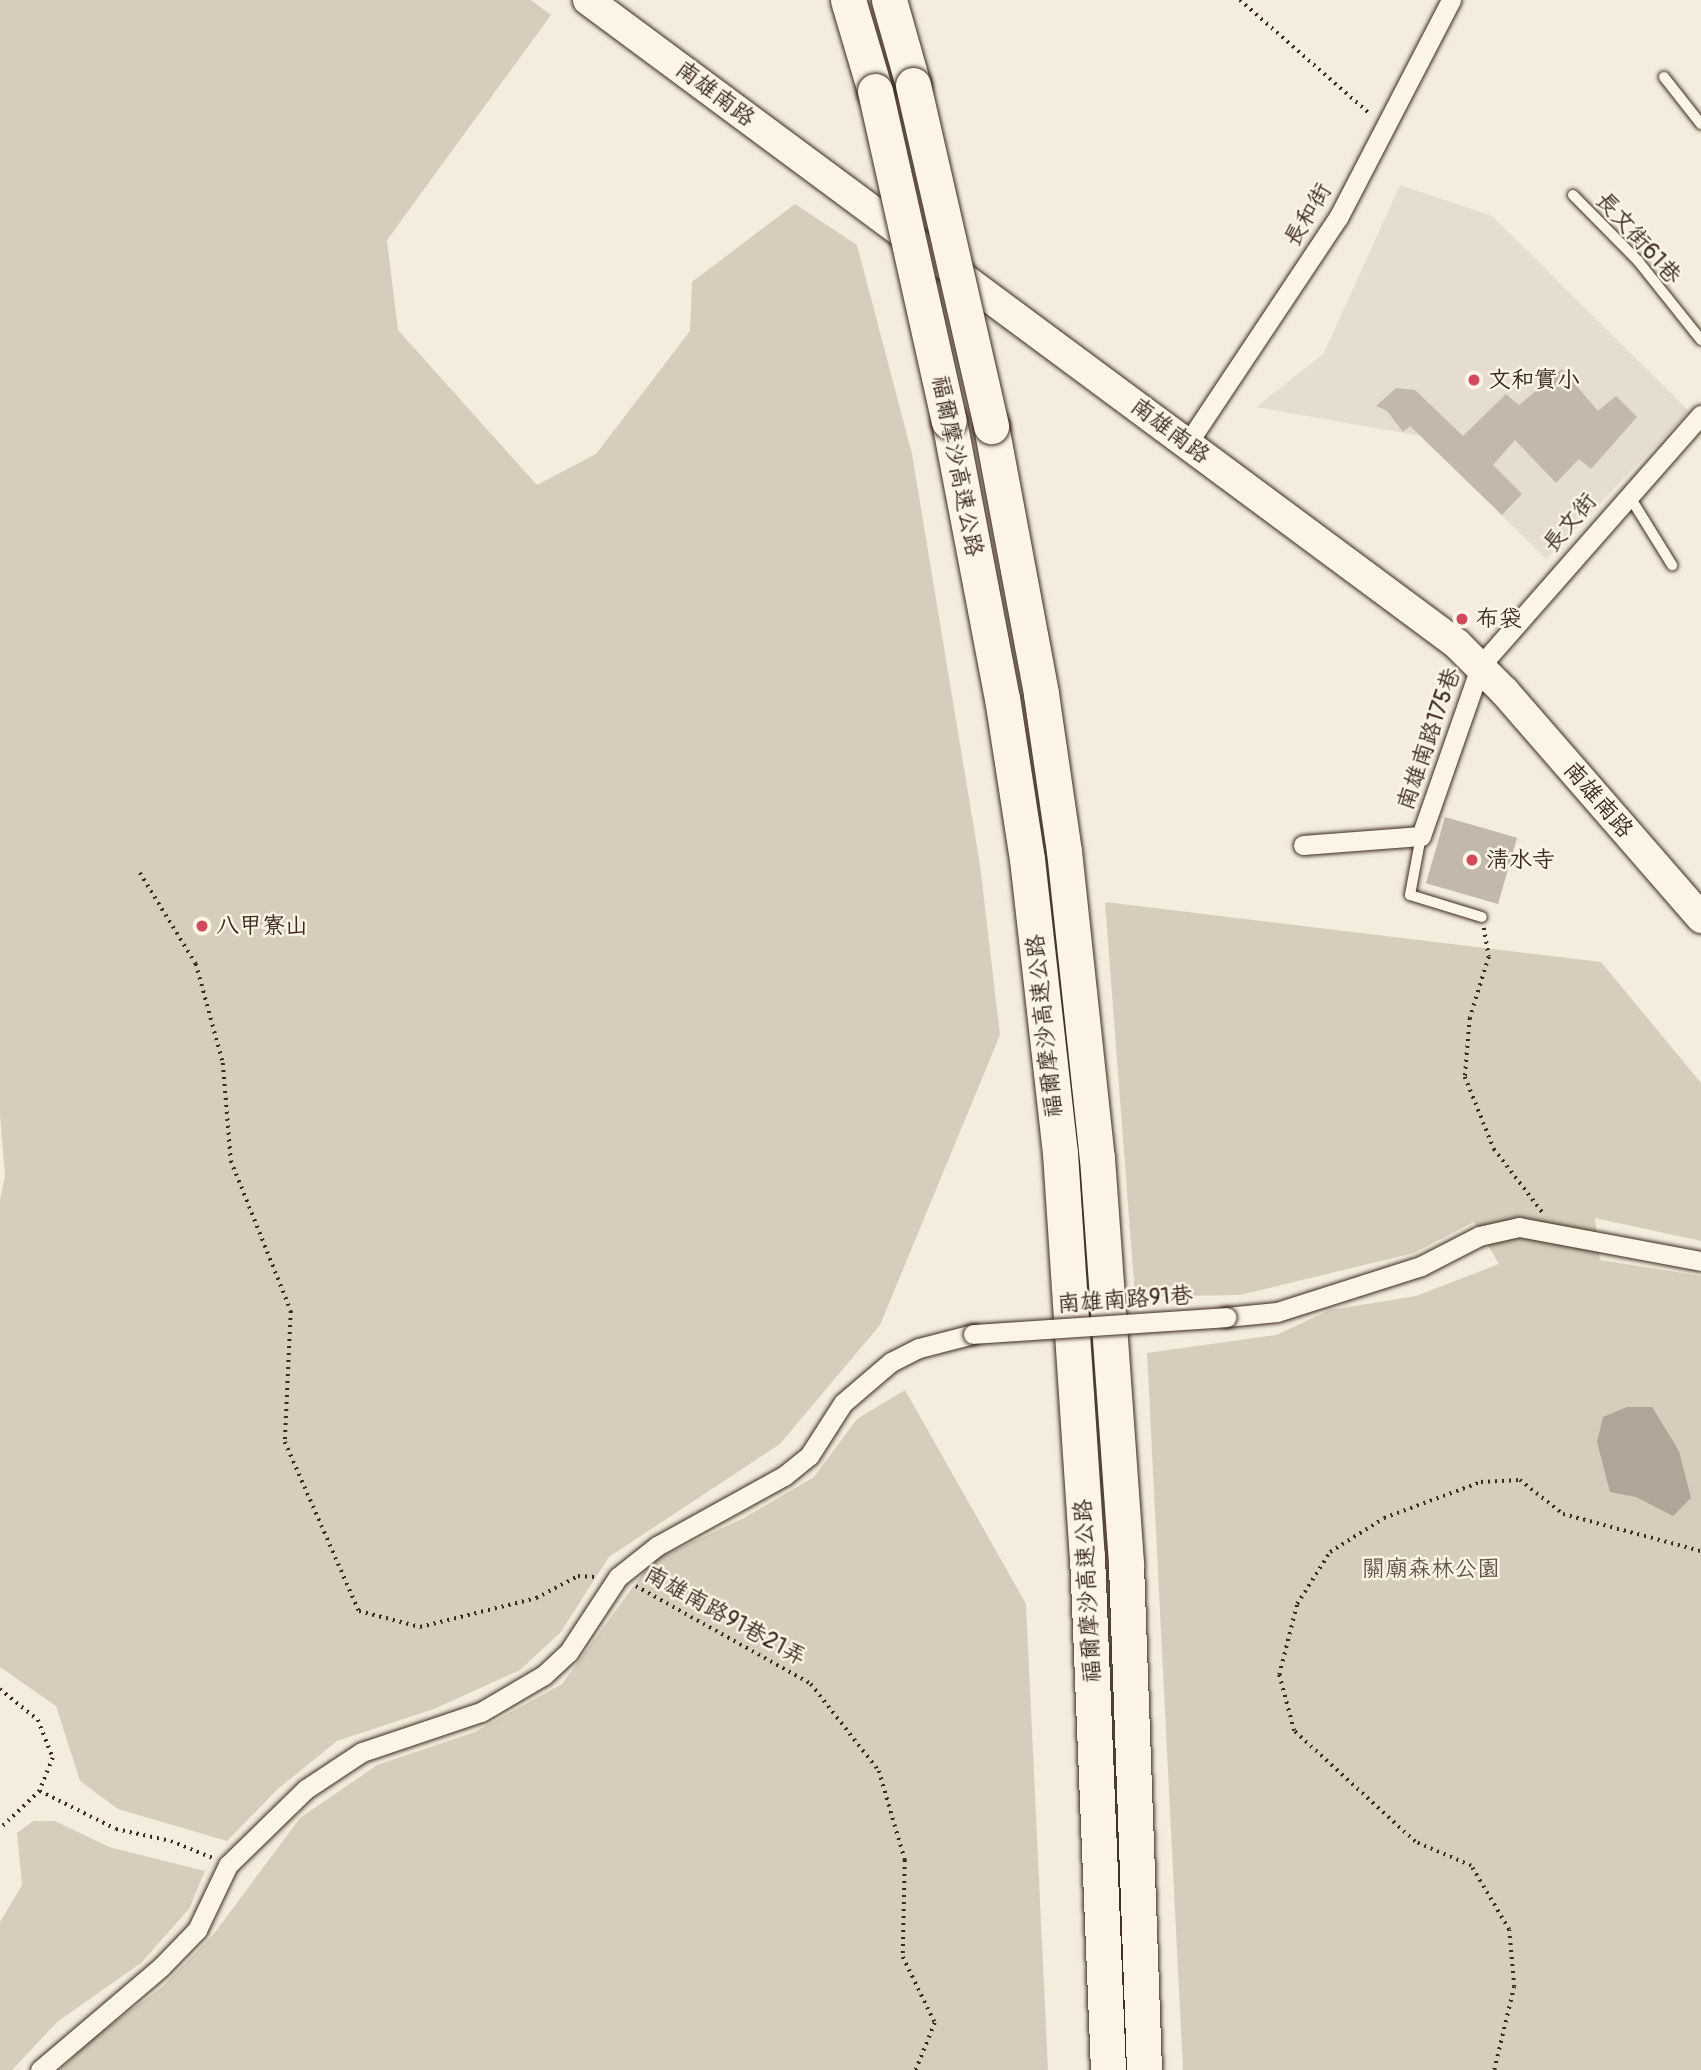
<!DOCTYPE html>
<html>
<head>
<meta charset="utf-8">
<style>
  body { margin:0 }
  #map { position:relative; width:1701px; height:2070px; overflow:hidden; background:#f4eddd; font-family:Pangolin,"LXGW WenKai TC",sans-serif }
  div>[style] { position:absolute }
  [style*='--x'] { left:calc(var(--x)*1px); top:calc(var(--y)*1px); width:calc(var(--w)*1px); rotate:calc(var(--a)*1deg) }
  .built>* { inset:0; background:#e5ddce }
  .green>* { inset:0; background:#d6cdbd }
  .water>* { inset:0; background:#b0a596 }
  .building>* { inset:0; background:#c3b9aa; transform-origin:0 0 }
  .path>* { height:3.5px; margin-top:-1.75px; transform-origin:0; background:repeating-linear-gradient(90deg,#3b2a1e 0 2px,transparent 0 7px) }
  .roads { filter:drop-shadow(0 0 2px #3b2a1e) drop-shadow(0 0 2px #3b2a1e) }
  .service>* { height:10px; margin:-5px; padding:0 5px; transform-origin:5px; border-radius:5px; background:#fcf5e5 }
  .minor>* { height:19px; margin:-9.5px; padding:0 9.5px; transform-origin:9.5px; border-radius:9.5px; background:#fcf5e5 }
  .primary>* { height:30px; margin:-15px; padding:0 15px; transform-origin:15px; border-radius:15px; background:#fcf5e5 }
  .motorway>* { height:35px; margin:-17.5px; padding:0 17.5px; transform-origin:17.5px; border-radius:17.5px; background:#fcf5e5 }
  .bridges { filter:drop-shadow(0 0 2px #3b2a1e) drop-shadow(0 0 2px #3b2a1e) }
  .minor-bridge>* { height:19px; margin:-9.5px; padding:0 9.5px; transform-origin:9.5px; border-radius:9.5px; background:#fcf5e5 }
  .motorway-bridge>* { height:35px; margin:-17.5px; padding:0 17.5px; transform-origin:17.5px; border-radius:17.5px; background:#fcf5e5 }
  .dots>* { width:19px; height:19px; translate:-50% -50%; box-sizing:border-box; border:4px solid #fcf5e5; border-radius:50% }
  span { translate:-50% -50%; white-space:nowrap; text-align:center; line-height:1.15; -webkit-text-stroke:5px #fcf5e5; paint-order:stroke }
  .street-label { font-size:23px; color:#3b2a1e }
  .poi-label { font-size:23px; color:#3b2a1e }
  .left { translate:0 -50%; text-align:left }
  .park-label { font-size:23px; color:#625346 }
</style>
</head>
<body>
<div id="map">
  <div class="built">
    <div style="clip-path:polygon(1400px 185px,1492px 216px,1689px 411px,1546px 559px,1421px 436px,1256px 407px,1324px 353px)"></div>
  </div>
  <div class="green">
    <div style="clip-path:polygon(0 0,531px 0,551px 15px,387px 240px,398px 330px,537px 485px,596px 454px,690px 331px,692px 282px,795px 204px,857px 245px,912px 454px,980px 865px,1000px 1035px,880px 1325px,780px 1444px,609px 1557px,560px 1633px,520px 1670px,434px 1709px,337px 1741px,278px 1789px,227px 1841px,118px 1809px,80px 1781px,56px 1706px,0 1667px,0 1200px,5px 1176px,0 1114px)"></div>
    <div style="clip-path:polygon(1105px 902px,1601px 962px,1701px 1083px,1701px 1241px,1595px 1218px,1600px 1260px,1701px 1276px,1701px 2070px,1183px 2070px,1147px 1353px,1276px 1335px,1330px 1310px,1416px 1296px,1499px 1264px,1474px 1222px,1414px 1253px,1240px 1295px,1135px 1297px)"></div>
    <div style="clip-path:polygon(905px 1390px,1026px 1604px,1048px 2070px,60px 2070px,91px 2040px,162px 1987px,213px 1935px,300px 1818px,377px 1765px,475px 1732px,562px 1684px,652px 1561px,744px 1518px,814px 1477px,857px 1419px)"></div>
    <div style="clip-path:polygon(33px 1821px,55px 1821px,109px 1847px,205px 1871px,189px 1909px,141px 1963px,57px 2022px,12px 2070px,0 2070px,0 1922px,22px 1885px,17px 1833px)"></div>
  </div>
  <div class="water">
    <div style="clip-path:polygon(1627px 1407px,1652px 1407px,1679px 1451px,1691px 1498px,1673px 1516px,1636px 1497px,1610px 1492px,1597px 1442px,1603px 1417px)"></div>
  </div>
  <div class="building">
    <div style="clip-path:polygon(1562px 369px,1598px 411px,1616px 396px,1637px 417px,1591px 469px,1579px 459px,1556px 483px,1515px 440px,1493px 465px,1522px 494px,1502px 515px,1410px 426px,1403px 432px,1387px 411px,1376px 406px,1396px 388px,1415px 390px,1463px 436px,1506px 394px,1519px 405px)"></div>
    <div style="left:1445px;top:817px;width:75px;height:69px;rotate:16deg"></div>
  </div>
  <div class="path">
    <div style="--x:1240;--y:0;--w:173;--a:41.2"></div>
    <div style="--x:140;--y:873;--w:107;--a:58.4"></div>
    <div style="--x:196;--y:964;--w:103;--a:74.7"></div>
    <div style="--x:223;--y:1063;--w:98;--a:85.3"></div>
    <div style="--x:231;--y:1161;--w:162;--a:68.2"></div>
    <div style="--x:291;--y:1311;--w:131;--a:92.6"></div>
    <div style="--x:285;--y:1442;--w:184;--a:66.4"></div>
    <div style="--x:359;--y:1611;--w:63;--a:14.7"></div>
    <div style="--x:420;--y:1627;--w:120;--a:-14"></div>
    <div style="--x:536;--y:1598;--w:47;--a:-27.6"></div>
    <div style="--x:578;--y:1576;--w:18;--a:3"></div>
    <div style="--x:1484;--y:928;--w:29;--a:80"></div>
    <div style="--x:1489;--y:957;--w:64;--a:107.3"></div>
    <div style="--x:1470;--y:1018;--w:59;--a:94.8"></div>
    <div style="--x:1465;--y:1077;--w:78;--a:68.1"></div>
    <div style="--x:1494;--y:1149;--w:81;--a:52.6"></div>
    <div style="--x:636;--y:1586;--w:201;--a:29.2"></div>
    <div style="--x:811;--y:1684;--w:110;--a:52"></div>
    <div style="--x:879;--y:1771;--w:93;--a:73.7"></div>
    <div style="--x:905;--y:1860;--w:97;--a:91.2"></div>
    <div style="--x:903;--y:1957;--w:73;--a:64.1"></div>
    <div style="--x:935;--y:2023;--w:51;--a:112"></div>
    <div style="--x:0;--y:1689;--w:49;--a:39.2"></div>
    <div style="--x:38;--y:1720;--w:41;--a:68.5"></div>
    <div style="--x:53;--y:1758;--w:35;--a:112"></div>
    <div style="--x:40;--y:1791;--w:55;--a:136.5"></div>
    <div style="--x:40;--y:1791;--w:85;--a:26.6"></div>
    <div style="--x:116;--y:1829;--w:56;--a:12.3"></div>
    <div style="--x:171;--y:1841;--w:45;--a:22"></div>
    <div style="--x:1494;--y:2070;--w:85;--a:-76.5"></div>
    <div style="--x:1514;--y:1987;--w:57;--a:-95"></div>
    <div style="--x:1509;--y:1930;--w:74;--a:-120.7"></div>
    <div style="--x:1471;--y:1866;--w:61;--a:-156.8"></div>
    <div style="--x:1415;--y:1842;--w:164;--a:-137.5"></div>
    <div style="--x:1294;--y:1731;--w:58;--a:-105"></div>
    <div style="--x:1279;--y:1675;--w:73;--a:-75.8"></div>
    <div style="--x:1297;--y:1604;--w:62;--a:-57.6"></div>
    <div style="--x:1330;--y:1552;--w:64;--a:-32.2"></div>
    <div style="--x:1384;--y:1518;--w:103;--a:-20.4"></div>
    <div style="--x:1481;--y:1482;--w:39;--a:-3"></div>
    <div style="--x:1520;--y:1480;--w:55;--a:38.3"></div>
    <div style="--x:1563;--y:1514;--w:143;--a:15"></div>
  </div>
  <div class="roads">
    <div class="service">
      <div style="--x:1664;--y:77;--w:60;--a:51.8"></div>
      <div style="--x:1573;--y:195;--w:93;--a:45.4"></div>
      <div style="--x:1638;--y:261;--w:101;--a:51.4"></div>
      <div style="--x:1628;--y:494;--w:84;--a:58.2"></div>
      <div style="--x:1421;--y:836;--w:60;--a:100.6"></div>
      <div style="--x:1410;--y:895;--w:75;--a:17"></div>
    </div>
    <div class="minor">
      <div style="--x:1187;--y:444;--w:272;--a:-56.3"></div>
      <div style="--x:1338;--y:218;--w:246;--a:-62.6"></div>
      <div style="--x:1303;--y:845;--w:118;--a:-4.4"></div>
      <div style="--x:1421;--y:836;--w:181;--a:-70.7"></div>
      <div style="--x:1481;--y:665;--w:333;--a:-48.7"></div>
      <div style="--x:1226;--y:1317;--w:51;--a:-5.6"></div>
      <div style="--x:1277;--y:1312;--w:151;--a:-17.7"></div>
      <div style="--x:1421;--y:1266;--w:65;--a:-27.3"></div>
      <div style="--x:1479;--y:1236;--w:41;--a:-12.7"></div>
      <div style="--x:1519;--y:1227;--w:185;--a:10.6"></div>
      <div style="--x:40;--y:2070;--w:159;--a:-40.4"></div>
      <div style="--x:161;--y:1967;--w:52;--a:-45.8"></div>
      <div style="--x:197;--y:1930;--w:72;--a:-64.5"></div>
      <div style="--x:228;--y:1865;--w:109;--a:-44.3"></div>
      <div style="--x:306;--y:1789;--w:67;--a:-33.5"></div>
      <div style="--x:362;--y:1752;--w:126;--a:-18.6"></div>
      <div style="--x:481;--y:1712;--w:73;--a:-30.4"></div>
      <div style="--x:544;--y:1675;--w:33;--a:-43"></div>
      <div style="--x:568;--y:1653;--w:91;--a:-56.7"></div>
      <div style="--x:618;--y:1577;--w:50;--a:-38.5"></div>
      <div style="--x:657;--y:1546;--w:145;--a:-28.9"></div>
      <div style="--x:784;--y:1476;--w:32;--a:-39"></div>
      <div style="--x:809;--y:1456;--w:63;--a:-57.3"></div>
      <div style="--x:843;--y:1403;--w:63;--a:-40.5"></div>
      <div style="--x:891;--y:1362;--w:31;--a:-27"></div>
      <div style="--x:919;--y:1348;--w:56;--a:-14.5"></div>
    </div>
    <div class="primary">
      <div style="--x:588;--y:0;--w:1082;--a:36.54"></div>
      <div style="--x:1457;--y:644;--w:66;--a:45"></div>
      <div style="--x:1504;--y:691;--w:301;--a:49"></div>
    </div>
    <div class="motorway">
      <div style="--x:848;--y:0;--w:95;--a:73.5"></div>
      <div style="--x:889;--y:0;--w:88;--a:74.2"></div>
      <div style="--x:949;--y:421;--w:282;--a:79.2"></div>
      <div style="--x:1002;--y:698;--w:163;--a:81.2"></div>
      <div style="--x:1027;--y:859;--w:296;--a:83.6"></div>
      <div style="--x:1060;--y:1153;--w:404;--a:86.2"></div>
      <div style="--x:1087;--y:1556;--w:514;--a:87.66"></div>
      <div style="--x:991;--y:426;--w:273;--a:79.4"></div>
      <div style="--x:1041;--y:694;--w:159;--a:81.7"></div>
      <div style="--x:1064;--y:851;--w:309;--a:83.9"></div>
      <div style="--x:1097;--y:1158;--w:407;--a:85.9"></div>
      <div style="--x:1126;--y:1564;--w:506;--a:87.96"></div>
    </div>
  </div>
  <div class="bridges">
    <div class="minor-bridge">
      <div style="--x:973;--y:1334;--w:254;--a:-3.8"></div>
    </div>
    <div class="motorway-bridge">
      <div style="--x:913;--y:85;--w:350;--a:77.1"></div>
      <div style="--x:875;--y:91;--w:338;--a:77.4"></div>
    </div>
  </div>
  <div class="dots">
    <div style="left:1474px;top:380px;background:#d1495b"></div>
    <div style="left:1462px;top:619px;background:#d1495b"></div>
    <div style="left:1472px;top:860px;background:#d1495b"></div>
    <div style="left:202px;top:926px;background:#d1495b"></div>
  </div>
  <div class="street-label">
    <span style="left:715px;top:94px;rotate:37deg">南雄南路</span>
    <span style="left:1308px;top:215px;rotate:-59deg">長和街</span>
    <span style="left:1638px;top:238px;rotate:48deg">長文街61巷</span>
    <span style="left:1170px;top:431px;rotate:37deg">南雄南路</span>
    <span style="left:957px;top:466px;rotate:79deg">福爾摩沙高速公路</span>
    <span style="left:1570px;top:523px;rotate:-50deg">長文街</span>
    <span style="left:1429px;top:739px;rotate:-71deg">南雄南路175巷</span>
    <span style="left:1598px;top:800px;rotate:49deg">南雄南路</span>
    <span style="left:1045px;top:1026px;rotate:-96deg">福爾摩沙高速公路</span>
    <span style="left:1125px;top:1300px;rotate:-4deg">南雄南路91巷</span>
    <span style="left:1088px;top:1591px;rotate:-93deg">福爾摩沙高速公路</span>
    <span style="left:725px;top:1616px;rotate:29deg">南雄南路91巷21弄</span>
  </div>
  <div class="poi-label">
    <span class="left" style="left:1488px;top:380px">文和實小</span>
    <span class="left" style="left:1476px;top:619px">布袋</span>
    <span class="left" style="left:1486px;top:860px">清水寺</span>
    <span class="left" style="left:216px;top:926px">八甲寮山</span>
  </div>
  <div class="park-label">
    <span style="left:1431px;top:1569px">關廟森林公園</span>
  </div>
</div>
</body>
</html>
